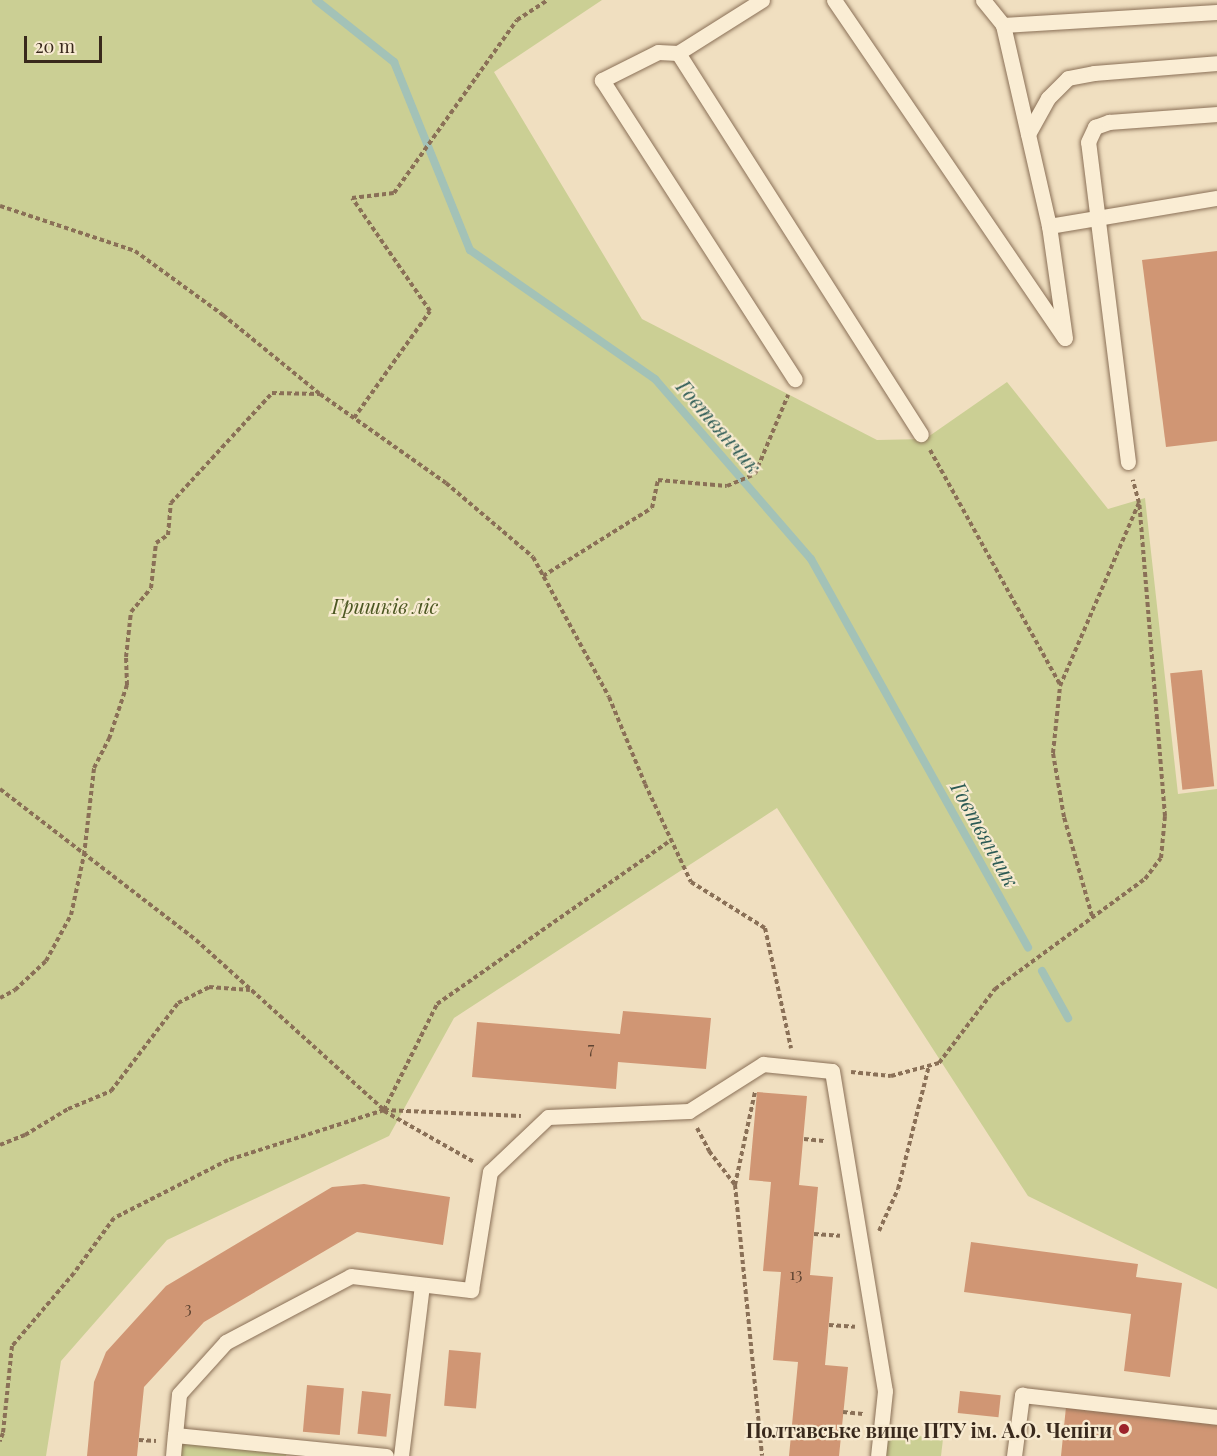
<!DOCTYPE html>
<html>
<head>
<meta charset="utf-8">
<style>
  body { margin:0 }
  #map { position:relative; width:1217px; height:1456px; overflow:hidden; background:#f0dfc0; font-family:"Playfair Display",serif }
  div>[style] { position:absolute }
  [style*='--x'] { left:calc(var(--x)*1px); top:calc(var(--y)*1px); width:calc(var(--w)*1px); rotate:calc(var(--a)*1deg) }
  .green>* { inset:0; background:#cbcf94 }
  .stream>* { height:8px; margin:-4px; padding:0 4px; transform-origin:4px; border-radius:4px; background:#a3c2b7 }
  .building>* { inset:0; background:#d09674; transform-origin:0 0 }
  .path>* { height:4px; margin-top:-2px; transform-origin:0; background:repeating-linear-gradient(90deg,#8a7057 0 4.5px,transparent 0 7.5px) }
  .roads { filter:drop-shadow(0 0 2px #8a7057) drop-shadow(0 0 2px #8a7057) }
  .service>* { height:15px; margin:-7.5px; padding:0 7.5px; transform-origin:7.5px; border-radius:7.5px; background:#faedd4 }
  .dots>* { width:16px; height:16px; translate:-50% -50%; box-sizing:border-box; border:3px solid #f7ead0; border-radius:50% }
  span { translate:-50% -50%; white-space:nowrap; text-align:center; line-height:1.15; -webkit-text-stroke:4.5px #f7ead0; paint-order:stroke }
  .number-label { font-size:16px; color:#5f4432 }
  .number-label span { -webkit-text-stroke-width:0 }
  .park-label { font-size:20px; color:#4c5722; font-style:italic }
  .poi-label { font-size:20px; color:#39291c; font-weight:700 }
  .right { translate:-100% -50%; text-align:right }
  .water-label { font-size:21px; color:#2b5a54; font-style:italic }
  .scale { position:absolute; left:24px; top:36px; width:78px; height:27px; box-sizing:border-box; border:3px solid #39291c; border-top:0; padding-left:8px; font-size:18px; line-height:21px; white-space:nowrap; color:#39291c; -webkit-text-stroke:4px #f7ead0; paint-order:stroke }
</style>
</head>
<body>
<div id="map">
  <div class="green">
    <div style="clip-path:polygon(0 0,602px 0,494px 72px,642px 319px,877px 440px,925px 439px,1007px 382px,1108px 509px,1145px 498px,1178px 794px,1217px 789px,1217px 1289px,1028px 1196px,777px 808px,454px 1018px,389px 1136px,167px 1240px,61px 1361px,46px 1456px,0 1456px)"></div>
    <div style="clip-path:polygon(885px 1432px,943px 1439px,941px 1456px,882px 1456px)"></div>
    <div style="clip-path:polygon(177px 1439px,287px 1448px,286px 1456px,176px 1456px)"></div>
  </div>
  <div class="stream">
    <div style="--x:316;--y:0;--w:100;--a:38.5"></div>
    <div style="--x:394;--y:62;--w:203;--a:68"></div>
    <div style="--x:470;--y:250;--w:226;--a:34.9"></div>
    <div style="--x:655;--y:379;--w:238;--a:49.1"></div>
    <div style="--x:811;--y:559;--w:445;--a:60.8"></div>
    <div style="--x:1042;--y:971;--w:54;--a:61"></div>
  </div>
  <div class="building">
    <div style="clip-path:polygon(1217px 251px,1217px 441px,1166px 447px,1142px 260px)"></div>
    <div style="left:1202px;top:670px;width:117px;height:32px;rotate:84deg"></div>
    <div style="clip-path:polygon(623px 1011px,711px 1018px,706px 1069px,618px 1062px,616px 1089px,472px 1077px,477px 1022px,620px 1034px)"></div>
    <div style="clip-path:polygon(757px 1092px,807px 1096px,799px 1185px,818px 1187px,810px 1275px,833px 1277px,825px 1365px,848px 1367px,839px 1456px,789px 1456px,798px 1362px,773px 1360px,781px 1272px,763px 1271px,771px 1182px,749px 1180px)"></div>
    <div style="clip-path:polygon(364px 1184px,450px 1197px,443px 1245px,357px 1232px,204px 1322px,144px 1387px,137px 1456px,87px 1456px,94px 1382px,106px 1352px,166px 1286px,332px 1187px)"></div>
    <div style="clip-path:polygon(971px 1242px,1138px 1264px,1136px 1277px,1182px 1283px,1170px 1377px,1124px 1371px,1131px 1314px,964px 1292px)"></div>
    <div style="left:449px;top:1350px;width:32px;height:56px;rotate:5deg"></div>
    <div style="left:307px;top:1385px;width:37px;height:47px;rotate:5deg"></div>
    <div style="left:362px;top:1391px;width:29px;height:43px;rotate:6deg"></div>
    <div style="left:960px;top:1391px;width:41px;height:22px;rotate:6deg"></div>
    <div style="clip-path:polygon(1066px 1407px,1217px 1425px,1217px 1456px,1061px 1456px)"></div>
  </div>
  <div class="path">
    <div style="--x:0;--y:206;--w:142;--a:18.4"></div>
    <div style="--x:135;--y:251;--w:109;--a:36"></div>
    <div style="--x:223;--y:315;--w:125;--a:39.2"></div>
    <div style="--x:320;--y:394;--w:154;--a:35.2"></div>
    <div style="--x:446;--y:483;--w:114;--a:40.4"></div>
    <div style="--x:533;--y:557;--w:159;--a:61.5"></div>
    <div style="--x:609;--y:697;--w:94;--a:67.5"></div>
    <div style="--x:645;--y:784;--w:108;--a:64.9"></div>
    <div style="--x:691;--y:882;--w:87;--a:31.9"></div>
    <div style="--x:765;--y:928;--w:123;--a:77.8"></div>
    <div style="--x:354;--y:418;--w:131;--a:-54.6"></div>
    <div style="--x:430;--y:311;--w:137;--a:-124.6"></div>
    <div style="--x:352;--y:198;--w:42;--a:-6.8"></div>
    <div style="--x:394;--y:193;--w:212;--a:-54.6"></div>
    <div style="--x:517;--y:20;--w:37;--a:-33"></div>
    <div style="--x:930;--y:450;--w:269;--a:61"></div>
    <div style="--x:543;--y:576;--w:128;--a:-32"></div>
    <div style="--x:652;--y:508;--w:29;--a:-78"></div>
    <div style="--x:658;--y:480;--w:69;--a:5"></div>
    <div style="--x:727;--y:486;--w:30;--a:-23"></div>
    <div style="--x:755;--y:474;--w:86;--a:-67.3"></div>
    <div style="--x:0;--y:789;--w:247;--a:37.6"></div>
    <div style="--x:196;--y:940;--w:253;--a:42.1"></div>
    <div style="--x:384;--y:1110;--w:164;--a:162.2"></div>
    <div style="--x:228;--y:1160;--w:128;--a:153"></div>
    <div style="--x:114;--y:1218;--w:68;--a:126"></div>
    <div style="--x:74;--y:1273;--w:96;--a:130.3"></div>
    <div style="--x:12;--y:1346;--w:87;--a:95.9"></div>
    <div style="--x:3;--y:1433;--w:9;--a:111"></div>
    <div style="--x:1092;--y:916;--w:103;--a:-105.8"></div>
    <div style="--x:1064;--y:817;--w:65;--a:-99.8"></div>
    <div style="--x:1053;--y:753;--w:67;--a:-84"></div>
    <div style="--x:1060;--y:686;--w:199;--a:-66.7"></div>
    <div style="--x:0;--y:998;--w:17;--a:-28"></div>
    <div style="--x:15;--y:990;--w:42;--a:-43.1"></div>
    <div style="--x:46;--y:961;--w:52;--a:-61.5"></div>
    <div style="--x:71;--y:915;--w:61;--a:-77.8"></div>
    <div style="--x:84;--y:855;--w:88;--a:-83.4"></div>
    <div style="--x:94;--y:768;--w:33;--a:-63"></div>
    <div style="--x:109;--y:739;--w:57;--a:-71.6"></div>
    <div style="--x:127;--y:685;--w:28;--a:-92"></div>
    <div style="--x:126;--y:657;--w:45;--a:-83.7"></div>
    <div style="--x:131;--y:612;--w:31;--a:-50"></div>
    <div style="--x:151;--y:588;--w:45;--a:-83.7"></div>
    <div style="--x:156;--y:543;--w:14;--a:-34"></div>
    <div style="--x:168;--y:535;--w:32;--a:-85"></div>
    <div style="--x:171;--y:503;--w:149;--a:-47.4"></div>
    <div style="--x:272;--y:393;--w:48;--a:1.2"></div>
    <div style="--x:851;--y:1072;--w:40;--a:5.7"></div>
    <div style="--x:891;--y:1076;--w:50;--a:-15.2"></div>
    <div style="--x:939;--y:1063;--w:93;--a:-52.9"></div>
    <div style="--x:995;--y:989;--w:186;--a:-36.3"></div>
    <div style="--x:1145;--y:879;--w:26;--a:-53"></div>
    <div style="--x:1161;--y:858;--w:42;--a:-84.6"></div>
    <div style="--x:1165;--y:816;--w:314;--a:-94.7"></div>
    <div style="--x:1139;--y:503;--w:24;--a:-105"></div>
    <div style="--x:384;--y:1110;--w:119;--a:-63.4"></div>
    <div style="--x:437;--y:1004;--w:286;--a:-35"></div>
    <div style="--x:384;--y:1110;--w:137;--a:2.5"></div>
    <div style="--x:384;--y:1111;--w:103;--a:29.5"></div>
    <div style="--x:697;--y:1128;--w:26;--a:62"></div>
    <div style="--x:709;--y:1151;--w:43;--a:52.6"></div>
    <div style="--x:735;--y:1185;--w:272;--a:84.3"></div>
    <div style="--x:804;--y:1139;--w:20;--a:6"></div>
    <div style="--x:0;--y:1145;--w:27;--a:-22"></div>
    <div style="--x:25;--y:1135;--w:50;--a:-31.2"></div>
    <div style="--x:68;--y:1109;--w:47;--a:-22.7"></div>
    <div style="--x:111;--y:1091;--w:111;--a:-52.7"></div>
    <div style="--x:178;--y:1003;--w:35;--a:-27"></div>
    <div style="--x:209;--y:987;--w:41;--a:4.2"></div>
    <div style="--x:735;--y:1185;--w:95;--a:-77.9"></div>
    <div style="--x:879;--y:1231;--w:46;--a:-65.7"></div>
    <div style="--x:898;--y:1189;--w:127;--a:-75.9"></div>
    <div style="--x:814;--y:1234;--w:26;--a:4"></div>
    <div style="--x:829;--y:1325;--w:26;--a:4"></div>
    <div style="--x:843;--y:1412;--w:20;--a:6"></div>
    <div style="--x:139;--y:1440;--w:17;--a:3"></div>
  </div>
  <div class="roads">
    <div class="service">
      <div style="--x:762;--y:0;--w:99;--a:147.8"></div>
      <div style="--x:678;--y:53;--w:20;--a:-177"></div>
      <div style="--x:658;--y:52;--w:63;--a:153.4"></div>
      <div style="--x:602;--y:80;--w:356;--a:57.2"></div>
      <div style="--x:834;--y:0;--w:409;--a:55.7"></div>
      <div style="--x:1065;--y:338;--w:113;--a:-98.1"></div>
      <div style="--x:983;--y:0;--w:32;--a:51"></div>
      <div style="--x:1003;--y:25;--w:206;--a:77.1"></div>
      <div style="--x:1049;--y:226;--w:170;--a:-9.5"></div>
      <div style="--x:1003;--y:25;--w:214;--a:-3.5"></div>
      <div style="--x:678;--y:53;--w:452;--a:57.5"></div>
      <div style="--x:1028;--y:134;--w:41;--a:-60.9"></div>
      <div style="--x:1048;--y:98;--w:28;--a:-45"></div>
      <div style="--x:1068;--y:78;--w:26;--a:-11"></div>
      <div style="--x:1094;--y:73;--w:123;--a:-4.6"></div>
      <div style="--x:1128;--y:462;--w:322;--a:-97.1"></div>
      <div style="--x:1088;--y:142;--w:17;--a:-65"></div>
      <div style="--x:1095;--y:127;--w:15;--a:-20"></div>
      <div style="--x:1109;--y:122;--w:108;--a:-4.2"></div>
      <div style="--x:173;--y:1456;--w:21;--a:-85"></div>
      <div style="--x:386;--y:1456;--w:212;--a:-174.3"></div>
      <div style="--x:175;--y:1435;--w:41;--a:-84.4"></div>
      <div style="--x:179;--y:1394;--w:70;--a:-47.9"></div>
      <div style="--x:226;--y:1342;--w:141;--a:-27.8"></div>
      <div style="--x:351;--y:1276;--w:121;--a:6.7"></div>
      <div style="--x:471;--y:1290;--w:120;--a:-80.9"></div>
      <div style="--x:490;--y:1172;--w:80;--a:-43.5"></div>
      <div style="--x:548;--y:1117;--w:141;--a:-2.4"></div>
      <div style="--x:689;--y:1111;--w:88;--a:-32.4"></div>
      <div style="--x:763;--y:1064;--w:69;--a:5.8"></div>
      <div style="--x:832;--y:1071;--w:324;--a:80.6"></div>
      <div style="--x:885;--y:1391;--w:65;--a:96.1"></div>
      <div style="--x:401;--y:1456;--w:172;--a:-83"></div>
      <div style="--x:1014;--y:1456;--w:62;--a:-82.5"></div>
      <div style="--x:1022;--y:1395;--w:196;--a:6.4"></div>
    </div>
  </div>
  <div class="dots">
    <div style="left:1124px;top:1429px;background:#9c242b"></div>
  </div>
  <div class="number-label">
    <span style="left:591px;top:1048px">7</span>
    <span style="left:796px;top:1274px">13</span>
    <span style="left:188px;top:1308px">3</span>
  </div>
  <div class="park-label">
    <span style="left:385px;top:605px">Гришків ліс</span>
  </div>
  <div class="poi-label">
    <span class="right" style="left:1112px;top:1429px">Полтавське вище ПТУ ім. А.О. Чепіги</span>
  </div>
  <div class="water-label">
    <span style="left:720px;top:426px;rotate:49deg">Говтвянчик</span>
    <span style="left:986px;top:834px;rotate:61deg">Говтвянчик</span>
  </div>
  <div class="scale">20 m</div>
</div>
</body>
</html>
